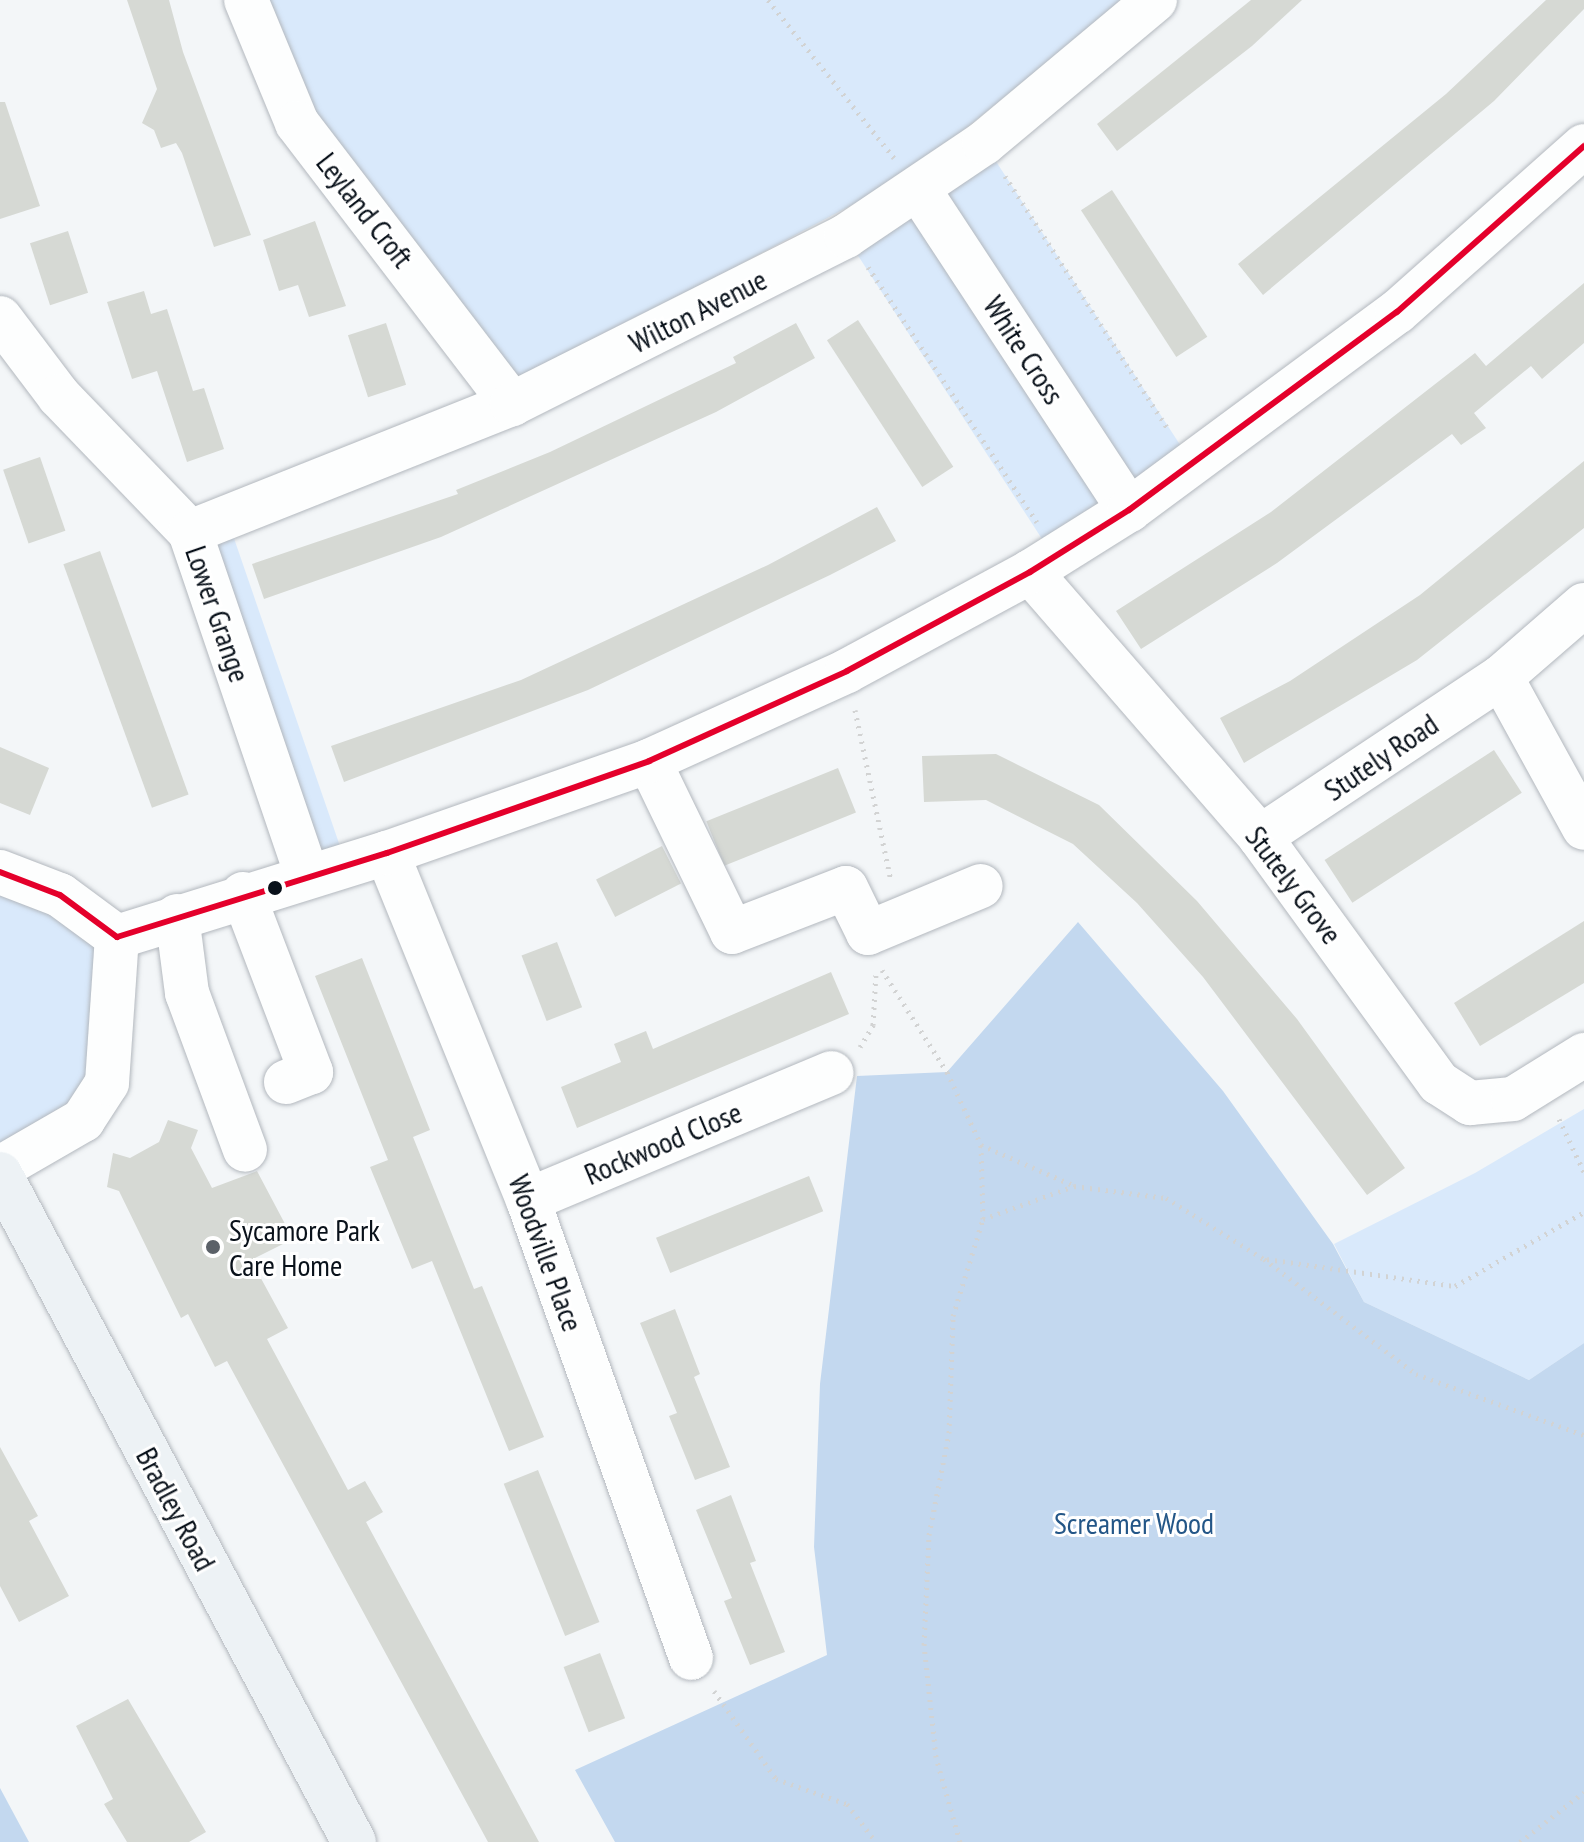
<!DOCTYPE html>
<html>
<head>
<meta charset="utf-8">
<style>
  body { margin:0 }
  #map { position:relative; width:1584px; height:1842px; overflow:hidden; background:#f3f6f8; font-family:"PT Sans Narrow",sans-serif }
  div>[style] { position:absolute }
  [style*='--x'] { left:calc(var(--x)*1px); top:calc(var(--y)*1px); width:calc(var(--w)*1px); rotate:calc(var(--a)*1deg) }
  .green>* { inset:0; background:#d9e9fb; transform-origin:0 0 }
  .forest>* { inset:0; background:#c3d8ef }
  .building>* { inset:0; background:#d6d9d4; transform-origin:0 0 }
  .path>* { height:5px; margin-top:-2.5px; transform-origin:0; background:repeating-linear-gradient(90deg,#d2d3d3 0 2px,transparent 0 8px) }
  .roads { filter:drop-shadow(0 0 2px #b3b8be) drop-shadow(0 0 2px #b3b8be) }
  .minor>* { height:44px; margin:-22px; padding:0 22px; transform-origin:22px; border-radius:22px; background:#fdfefe }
  .major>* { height:44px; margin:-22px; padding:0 22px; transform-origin:22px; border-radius:22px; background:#edf2f5 }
  .bus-1>* { height:6px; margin:-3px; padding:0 3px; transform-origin:3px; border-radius:3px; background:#e4002b }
  .dots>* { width:22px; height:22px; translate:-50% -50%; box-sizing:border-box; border:4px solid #fff; border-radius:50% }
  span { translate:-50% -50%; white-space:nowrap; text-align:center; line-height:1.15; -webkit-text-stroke:6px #fff; paint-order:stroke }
  .street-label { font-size:30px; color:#09111a }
  .poi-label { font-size:30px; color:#09111a }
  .left { translate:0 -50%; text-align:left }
  .park-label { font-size:30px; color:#235687 }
</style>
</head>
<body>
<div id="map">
  <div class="green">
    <div style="clip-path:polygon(264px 0,1124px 0,908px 175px,515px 384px,307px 108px)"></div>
    <div style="left:984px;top:143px;width:382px;height:167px;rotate:57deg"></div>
    <div style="left:227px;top:518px;width:367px;height:40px;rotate:71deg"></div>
    <div style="clip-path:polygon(0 885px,117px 937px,107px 1083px,0 1168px)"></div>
    <div style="clip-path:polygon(1584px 1109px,1584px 1343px,1529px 1380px,1364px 1302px,1334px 1244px,1475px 1173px)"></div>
  </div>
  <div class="forest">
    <div style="clip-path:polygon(1078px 922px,1223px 1091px,1333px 1244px,1364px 1302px,1529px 1380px,1584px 1343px,1584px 1842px,615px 1842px,575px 1770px,827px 1655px,814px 1547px,820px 1384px,857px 1076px,947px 1072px)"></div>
    <div style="clip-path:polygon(0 1788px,29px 1842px,0 1842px)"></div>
  </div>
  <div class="building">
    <div style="clip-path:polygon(127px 0,169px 0,183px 52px,251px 235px,214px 247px,182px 153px,176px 143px,161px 148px,154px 130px,142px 123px,157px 89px)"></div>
    <div style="clip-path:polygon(1251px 0,1302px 0,1252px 46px,1117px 151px,1097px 124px)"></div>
    <div style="clip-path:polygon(1546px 0,1584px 0,1584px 9px,1494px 101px,1263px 295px,1238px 264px,1446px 94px)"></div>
    <div style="clip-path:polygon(0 102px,5px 102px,40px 206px,0 219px)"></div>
    <div style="left:1112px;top:190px;width:175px;height:37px;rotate:57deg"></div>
    <div style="clip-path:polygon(315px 221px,346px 306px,309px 317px,298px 285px,279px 291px,263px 240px)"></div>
    <div style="left:68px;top:231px;width:65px;height:40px;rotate:72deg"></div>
    <div style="clip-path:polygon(1584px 283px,1584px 343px,1542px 379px,1531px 366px,1474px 413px,1486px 428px,1461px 445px,1452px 434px,1277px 563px,1141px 649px,1116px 611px,1271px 512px,1475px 353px,1486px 366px)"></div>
    <div style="clip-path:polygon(144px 291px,151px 314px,167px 309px,193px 391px,204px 388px,224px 449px,187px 462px,157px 371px,132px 379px,107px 302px)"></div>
    <div style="left:858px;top:320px;width:175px;height:37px;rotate:57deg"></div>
    <div style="left:386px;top:323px;width:65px;height:40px;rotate:72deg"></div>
    <div style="clip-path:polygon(796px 323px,815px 358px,716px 412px,441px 537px,264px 599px,252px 564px,458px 494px,456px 490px,550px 452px,736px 363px,733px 357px)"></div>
    <div style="left:40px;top:457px;width:78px;height:39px;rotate:71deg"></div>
    <div style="clip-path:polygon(1584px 461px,1584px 528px,1417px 660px,1244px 763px,1220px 718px,1290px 681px,1420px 595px)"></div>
    <div style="clip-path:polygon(877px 507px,896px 541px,830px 575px,588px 690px,344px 782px,331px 746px,521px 680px,768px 565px)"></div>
    <div style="left:100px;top:551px;width:259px;height:39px;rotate:70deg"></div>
    <div style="clip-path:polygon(0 747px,49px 768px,30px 815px,0 803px)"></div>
    <div style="left:1494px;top:750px;width:51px;height:202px;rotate:57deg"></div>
    <div style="clip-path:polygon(996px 754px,1099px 805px,1197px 901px,1297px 1019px,1405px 1168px,1367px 1195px,1203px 977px,1137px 903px,1073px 844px,986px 800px,924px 802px,922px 756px)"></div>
    <div style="left:838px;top:768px;width:48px;height:142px;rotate:68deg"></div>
    <div style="left:662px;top:846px;width:42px;height:74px;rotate:63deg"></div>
    <div style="clip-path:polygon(1584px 921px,1584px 983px,1480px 1046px,1454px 1003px)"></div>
    <div style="left:557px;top:942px;width:70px;height:38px;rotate:69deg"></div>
    <div style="clip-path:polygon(362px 958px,430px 1130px,413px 1137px,474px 1289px,482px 1286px,544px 1437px,509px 1451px,432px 1261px,412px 1269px,370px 1167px,388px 1160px,315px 976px)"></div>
    <div style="clip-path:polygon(831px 972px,849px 1014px,577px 1128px,561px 1087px,621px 1062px,614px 1044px,646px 1031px,653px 1049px)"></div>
    <div style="clip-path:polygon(168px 1120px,198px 1130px,191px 1148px,212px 1188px,257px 1171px,293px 1239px,251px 1260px,288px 1328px,267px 1339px,348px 1490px,365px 1481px,383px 1512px,366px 1522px,539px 1842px,488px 1842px,227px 1361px,215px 1367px,188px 1314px,181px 1318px,119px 1191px,107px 1187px,113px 1153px,130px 1158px,159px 1142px)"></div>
    <div style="left:809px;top:1176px;width:38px;height:165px;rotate:68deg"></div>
    <div style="clip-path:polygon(675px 1309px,700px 1374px,694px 1377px,730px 1467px,695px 1480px,669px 1416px,677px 1413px,640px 1323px)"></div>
    <div style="clip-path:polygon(0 1447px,38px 1516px,29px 1521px,69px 1596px,19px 1622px,0 1586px)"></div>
    <div style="left:538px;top:1470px;width:164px;height:37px;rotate:68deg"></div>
    <div style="clip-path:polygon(731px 1495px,756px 1561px,750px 1563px,785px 1652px,750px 1665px,724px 1601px,732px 1598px,696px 1510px)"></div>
    <div style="left:600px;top:1653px;width:70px;height:39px;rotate:69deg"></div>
    <div style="clip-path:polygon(128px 1699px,206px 1832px,189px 1842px,127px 1842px,104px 1804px,113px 1799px,76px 1726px)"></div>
  </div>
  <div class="path">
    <div style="--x:768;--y:0;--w:202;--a:51.4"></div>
    <div style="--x:1005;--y:176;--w:302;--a:57.2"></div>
    <div style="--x:868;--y:267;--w:306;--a:56.5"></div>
    <div style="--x:855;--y:710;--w:175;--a:78.1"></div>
    <div style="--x:882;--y:970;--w:121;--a:57.5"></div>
    <div style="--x:947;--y:1072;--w:81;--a:65"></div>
    <div style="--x:981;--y:1145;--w:100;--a:23.5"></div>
    <div style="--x:860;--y:1047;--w:26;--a:-59"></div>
    <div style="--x:873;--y:1025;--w:52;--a:-86.7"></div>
    <div style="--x:1559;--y:1119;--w:59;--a:64.7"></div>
    <div style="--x:981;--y:1145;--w:74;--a:88.5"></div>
    <div style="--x:1267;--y:1259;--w:190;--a:8.2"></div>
    <div style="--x:1455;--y:1286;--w:149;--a:-29.8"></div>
    <div style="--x:714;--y:1691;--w:108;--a:54.8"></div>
    <div style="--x:776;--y:1779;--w:75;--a:19.4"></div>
    <div style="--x:847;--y:1804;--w:48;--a:52.7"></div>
    <div style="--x:960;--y:1842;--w:88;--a:-105.8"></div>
    <div style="--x:936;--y:1757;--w:113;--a:-96.1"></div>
    <div style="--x:924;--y:1645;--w:110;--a:-87.4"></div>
    <div style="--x:929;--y:1535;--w:104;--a:-78.9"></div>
    <div style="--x:949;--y:1433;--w:117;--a:-88"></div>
    <div style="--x:953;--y:1316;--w:102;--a:-72.8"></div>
    <div style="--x:983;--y:1219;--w:97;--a:-19.9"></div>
    <div style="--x:1074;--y:1186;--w:93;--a:7.4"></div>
    <div style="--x:1166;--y:1198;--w:115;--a:31.9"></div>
    <div style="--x:1264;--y:1259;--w:191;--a:37.1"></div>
    <div style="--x:1416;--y:1374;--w:179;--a:20"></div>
    <div style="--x:1520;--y:1842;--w:81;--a:-38"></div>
  </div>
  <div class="roads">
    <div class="minor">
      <div style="--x:246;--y:0;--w:133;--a:67.5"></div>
      <div style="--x:297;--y:123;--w:354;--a:52.6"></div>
      <div style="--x:919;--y:190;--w:383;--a:56.7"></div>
      <div style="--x:0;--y:318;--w:98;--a:52.9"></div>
      <div style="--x:59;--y:396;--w:189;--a:46.1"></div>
      <div style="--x:190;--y:532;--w:363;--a:71.2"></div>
      <div style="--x:190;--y:532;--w:347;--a:-21.7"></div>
      <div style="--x:512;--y:404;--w:374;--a:-26.7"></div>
      <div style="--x:846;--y:236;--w:166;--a:-34"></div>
      <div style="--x:984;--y:143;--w:223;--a:-39.9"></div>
      <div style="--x:1030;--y:572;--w:351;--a:49"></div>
      <div style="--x:1260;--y:837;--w:304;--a:54"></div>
      <div style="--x:1439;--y:1083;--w:37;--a:33"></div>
      <div style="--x:1470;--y:1103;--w:43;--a:-5.3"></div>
      <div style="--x:1513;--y:1099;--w:84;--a:-31.8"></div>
      <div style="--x:1584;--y:605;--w:110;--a:139.1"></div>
      <div style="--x:1501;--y:677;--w:172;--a:61.2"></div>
      <div style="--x:649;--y:761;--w:190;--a:64.1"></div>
      <div style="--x:732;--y:932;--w:122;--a:-21.1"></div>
      <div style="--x:846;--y:888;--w:50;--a:63.9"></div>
      <div style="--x:868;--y:933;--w:122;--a:-22.6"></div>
      <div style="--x:1260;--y:837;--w:289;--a:-33.6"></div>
      <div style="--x:387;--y:853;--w:375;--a:67.9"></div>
      <div style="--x:528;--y:1200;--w:486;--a:70.4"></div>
      <div style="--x:0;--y:872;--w:64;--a:21"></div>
      <div style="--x:60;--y:895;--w:71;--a:36.4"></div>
      <div style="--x:243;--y:894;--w:191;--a:69.1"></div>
      <div style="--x:311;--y:1072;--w:27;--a:158"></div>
      <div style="--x:177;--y:916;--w:78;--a:82.6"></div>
      <div style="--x:187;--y:993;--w:167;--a:69.7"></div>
      <div style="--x:117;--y:937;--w:283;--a:-17.3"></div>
      <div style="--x:387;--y:853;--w:278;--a:-19.3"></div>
      <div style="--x:649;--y:761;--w:217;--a:-24.4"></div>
      <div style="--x:847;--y:671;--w:208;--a:-28.4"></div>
      <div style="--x:1030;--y:572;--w:117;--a:-32.1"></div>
      <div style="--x:1129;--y:510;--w:333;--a:-36.5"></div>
      <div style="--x:1397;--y:312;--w:250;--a:-41.6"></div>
      <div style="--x:0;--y:1168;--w:96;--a:-30"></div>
      <div style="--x:83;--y:1120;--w:44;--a:-57"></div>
      <div style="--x:107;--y:1083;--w:146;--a:-86.1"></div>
      <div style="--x:528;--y:1200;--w:329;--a:-22.7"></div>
    </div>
    <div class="major">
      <div style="--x:0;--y:1174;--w:756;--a:62.08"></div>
    </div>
  </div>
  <div class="bus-1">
    <div style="--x:0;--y:872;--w:64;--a:21"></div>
    <div style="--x:60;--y:895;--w:71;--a:36.4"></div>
    <div style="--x:117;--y:937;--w:283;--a:-17.3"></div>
    <div style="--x:387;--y:853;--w:278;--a:-19.3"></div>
    <div style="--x:649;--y:761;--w:217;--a:-24.4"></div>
    <div style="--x:847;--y:671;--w:208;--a:-28.4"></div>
    <div style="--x:1030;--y:572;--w:117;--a:-32.1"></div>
    <div style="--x:1129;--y:510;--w:333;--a:-36.5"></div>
    <div style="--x:1397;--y:312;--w:250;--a:-41.6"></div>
  </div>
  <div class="dots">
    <div style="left:275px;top:888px;background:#09111a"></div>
    <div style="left:213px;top:1247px;background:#5b6168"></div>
  </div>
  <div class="street-label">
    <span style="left:365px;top:210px;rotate:52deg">Leyland Croft</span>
    <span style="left:698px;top:311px;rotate:-27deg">Wilton Avenue</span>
    <span style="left:1024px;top:350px;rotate:57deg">White Cross</span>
    <span style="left:218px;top:614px;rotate:71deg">Lower Grange</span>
    <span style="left:1381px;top:757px;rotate:-34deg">Stutely Road</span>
    <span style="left:1294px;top:885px;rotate:53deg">Stutely Grove</span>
    <span style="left:663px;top:1143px;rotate:-23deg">Rockwood Close</span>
    <span style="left:546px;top:1253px;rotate:70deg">Woodville Place</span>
    <span style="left:176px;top:1509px;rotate:62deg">Bradley Road</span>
  </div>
  <div class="poi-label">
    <span class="left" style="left:229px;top:1247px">Sycamore Park<br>Care Home</span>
  </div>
  <div class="park-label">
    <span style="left:1134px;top:1523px">Screamer Wood</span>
  </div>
</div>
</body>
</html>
